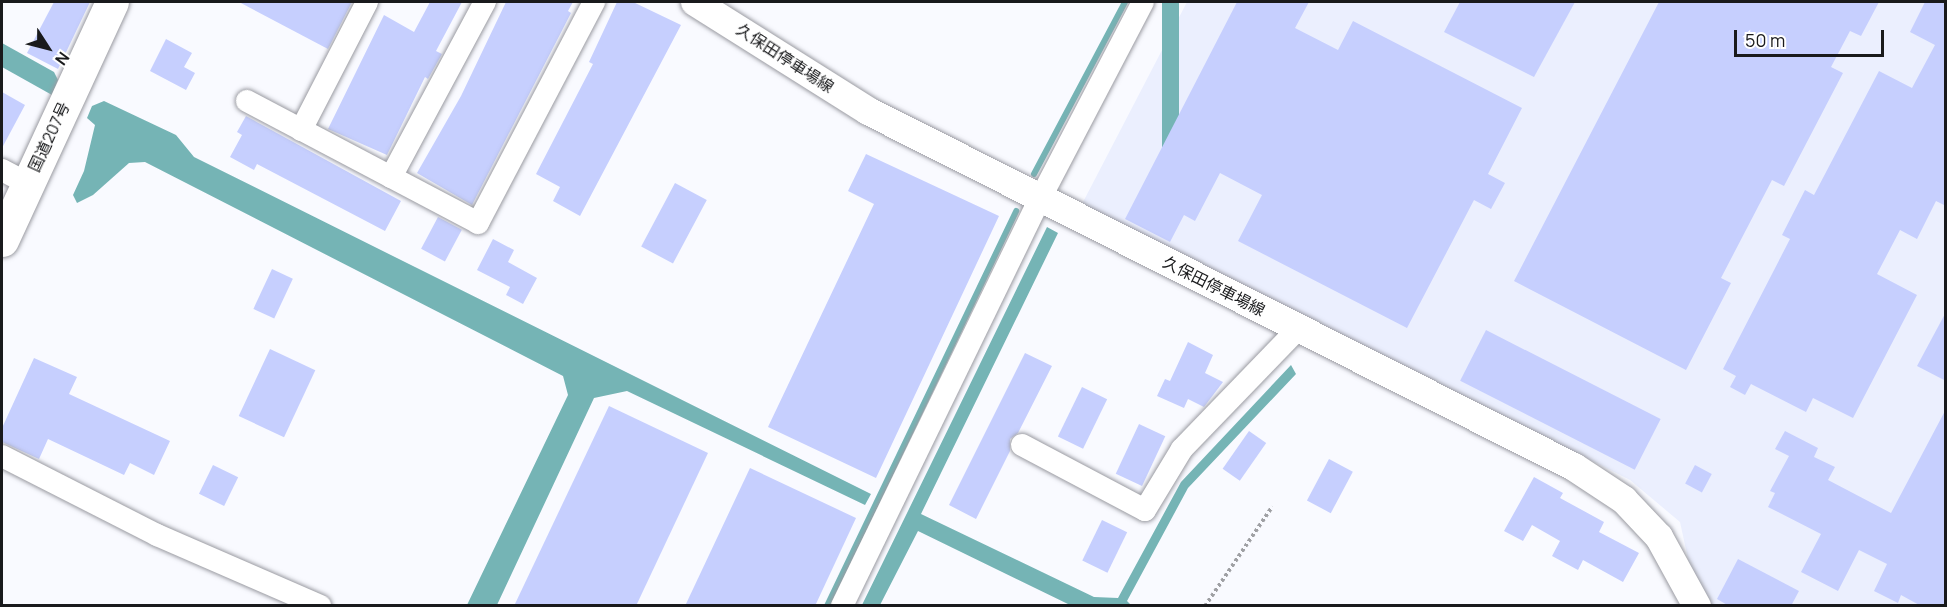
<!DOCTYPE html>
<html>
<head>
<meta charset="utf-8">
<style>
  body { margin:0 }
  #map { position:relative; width:1947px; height:607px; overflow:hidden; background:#f9faff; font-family:Manrope,"Noto Sans JP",sans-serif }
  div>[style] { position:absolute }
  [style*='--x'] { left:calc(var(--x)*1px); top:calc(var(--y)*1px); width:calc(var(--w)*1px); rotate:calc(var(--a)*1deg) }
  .built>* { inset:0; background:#ebeffe }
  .water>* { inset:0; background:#75b4b5; transform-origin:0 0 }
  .stream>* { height:6px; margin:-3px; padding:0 3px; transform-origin:3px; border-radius:3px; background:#75b4b5 }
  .building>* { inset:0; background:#c6cffe; transform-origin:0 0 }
  .path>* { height:4px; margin-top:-2px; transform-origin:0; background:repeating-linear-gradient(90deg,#9fa0a4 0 3px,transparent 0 6px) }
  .roads { filter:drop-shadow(0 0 2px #9a9ba2) drop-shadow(0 0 2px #9a9ba2) }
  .minor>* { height:22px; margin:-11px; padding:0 11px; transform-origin:11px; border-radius:11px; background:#fff }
  .major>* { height:28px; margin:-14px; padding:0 14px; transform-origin:14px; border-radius:14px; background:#fff }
  .highway>* { height:33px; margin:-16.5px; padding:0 16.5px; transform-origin:16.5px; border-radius:16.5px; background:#fff }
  span { translate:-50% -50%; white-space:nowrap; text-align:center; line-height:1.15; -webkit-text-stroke:4.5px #fff; paint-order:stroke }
  .street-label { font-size:16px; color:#191a1c }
  .frame { position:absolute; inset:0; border:3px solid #191a1c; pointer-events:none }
  .north { position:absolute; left:18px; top:18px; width:60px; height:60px; -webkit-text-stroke:4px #fff; paint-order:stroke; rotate:126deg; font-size:16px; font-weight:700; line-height:24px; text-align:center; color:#191a1c }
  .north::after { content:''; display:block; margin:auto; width:21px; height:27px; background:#191a1c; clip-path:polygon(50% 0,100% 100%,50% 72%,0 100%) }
  .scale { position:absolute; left:1734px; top:30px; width:150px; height:27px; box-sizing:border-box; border:3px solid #191a1c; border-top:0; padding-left:8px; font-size:18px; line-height:21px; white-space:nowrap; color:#191a1c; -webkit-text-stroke:4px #fff; paint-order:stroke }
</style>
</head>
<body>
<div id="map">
  <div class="built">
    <div style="clip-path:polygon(1187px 2px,1945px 2px,1945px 605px,1712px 605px,1690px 568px,1680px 522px,1630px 480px,1082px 204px)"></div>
  </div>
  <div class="water">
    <div style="left:1162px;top:2px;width:17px;height:212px"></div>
    <div style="clip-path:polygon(2px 43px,54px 72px,58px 80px,52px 95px,2px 67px)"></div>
    <div style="clip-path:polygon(104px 101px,176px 135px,194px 157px,871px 494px,865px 505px,627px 391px,594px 398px,497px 605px,467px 605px,568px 395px,563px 376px,145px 162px,129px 163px,93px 195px,77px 203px,73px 195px,84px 171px,95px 125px,87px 118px,92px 106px)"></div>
    <div style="clip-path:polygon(1047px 227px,1058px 233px,921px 514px,1094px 597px,1118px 598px,1181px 482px,1291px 365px,1296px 374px,1188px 488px,1127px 601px,1131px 605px,1070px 605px,918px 531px,880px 605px,862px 605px)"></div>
  </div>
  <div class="stream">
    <div style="--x:1034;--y:174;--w:195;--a:-62.1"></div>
    <div style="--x:827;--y:606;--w:438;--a:-64.4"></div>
  </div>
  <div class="building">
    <div style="clip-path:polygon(54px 2px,90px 2px,58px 69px,27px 53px)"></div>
    <div style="clip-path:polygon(239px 2px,352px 2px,328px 49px)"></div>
    <div style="clip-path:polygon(430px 2px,462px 2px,436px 51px,442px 54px,428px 79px,425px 77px,387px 155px,328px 129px,384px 15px,414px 32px)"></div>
    <div style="clip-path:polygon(506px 2px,573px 2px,568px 11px,571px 13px,472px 205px,417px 173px,461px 96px)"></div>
    <div style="clip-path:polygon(617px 2px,633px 2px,681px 25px,580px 216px,553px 201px,560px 187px,536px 174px,593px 64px,589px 62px)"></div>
    <div style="clip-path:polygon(1237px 2px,1309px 2px,1295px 28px,1338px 50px,1353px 21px,1522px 108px,1488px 174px,1505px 183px,1491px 209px,1474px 200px,1407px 328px,1238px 241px,1262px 195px,1220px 173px,1195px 221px,1184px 215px,1170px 242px,1125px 219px)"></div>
    <div style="clip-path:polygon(1460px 2px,1575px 2px,1534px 77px,1444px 32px)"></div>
    <div style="clip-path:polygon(1659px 2px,1879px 2px,1861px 36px,1850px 31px,1831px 67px,1843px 73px,1784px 186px,1772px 180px,1721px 278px,1731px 283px,1686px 370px,1514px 281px)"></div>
    <div style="clip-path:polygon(1925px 2px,1946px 2px,1946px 206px,1936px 201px,1917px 239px,1900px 230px,1877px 274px,1917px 295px,1853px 418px,1813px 398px,1806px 412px,1751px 384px,1745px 395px,1730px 387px,1736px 376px,1723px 369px,1790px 239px,1782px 235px,1805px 190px,1814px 195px,1879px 71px,1912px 88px,1935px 45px,1910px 32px)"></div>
    <div style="clip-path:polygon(166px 39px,192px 53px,184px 67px,195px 73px,186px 90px,150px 71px)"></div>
    <div style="clip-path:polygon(2px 92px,25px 105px,2px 148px)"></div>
    <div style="clip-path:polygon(246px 116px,401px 201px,385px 231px,257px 164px,254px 170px,230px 157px,242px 135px,237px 132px)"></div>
    <div style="clip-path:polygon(866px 154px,999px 216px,876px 478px,768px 427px,874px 204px,848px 191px)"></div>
    <div style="left:675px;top:183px;width:36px;height:72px;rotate:28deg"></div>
    <div style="left:438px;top:217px;width:27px;height:36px;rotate:28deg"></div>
    <div style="clip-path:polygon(493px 239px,514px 250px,508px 262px,537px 278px,523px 304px,506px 295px,510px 287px,477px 270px)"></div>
    <div style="left:272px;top:269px;width:23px;height:44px;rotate:25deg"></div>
    <div style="clip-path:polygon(1946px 312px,1946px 381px,1917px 366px)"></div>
    <div style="left:1486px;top:330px;width:196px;height:57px;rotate:27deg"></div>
    <div style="clip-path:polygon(1188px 342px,1213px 355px,1205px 373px,1223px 382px,1204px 407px,1188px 399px,1184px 408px,1157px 396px,1165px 379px,1170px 381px)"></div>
    <div style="left:270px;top:349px;width:50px;height:74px;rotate:25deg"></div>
    <div style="clip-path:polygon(1025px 353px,1052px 366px,1018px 433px,1010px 439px,1010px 451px,976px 519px,949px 505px)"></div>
    <div style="clip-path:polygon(34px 358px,77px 377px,69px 394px,170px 441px,154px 475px,130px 463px,124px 475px,48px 439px,39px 459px,2px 442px,2px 428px)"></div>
    <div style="left:1082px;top:387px;width:28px;height:55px;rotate:26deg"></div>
    <div style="clip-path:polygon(609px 406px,708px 453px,636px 606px,514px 606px)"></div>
    <div style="clip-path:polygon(1946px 409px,1946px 606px,1921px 606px,1901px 595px,1898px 603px,1874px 591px,1887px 564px,1859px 550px,1838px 591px,1801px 572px,1821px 534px,1768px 507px,1775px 493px,1770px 491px,1789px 456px,1775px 449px,1785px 431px,1818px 448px,1814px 457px,1835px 467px,1828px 480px,1891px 513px)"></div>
    <div style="left:1139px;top:424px;width:29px;height:55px;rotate:25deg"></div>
    <div style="left:1249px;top:431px;width:21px;height:46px;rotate:35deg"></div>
    <div style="left:1329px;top:459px;width:27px;height:47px;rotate:28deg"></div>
    <div style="left:213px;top:465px;width:28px;height:32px;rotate:26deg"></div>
    <div style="left:1695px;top:465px;width:19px;height:21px;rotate:28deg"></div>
    <div style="clip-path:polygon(750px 468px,856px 518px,815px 606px,685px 606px)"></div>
    <div style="clip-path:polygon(1534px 477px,1563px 493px,1560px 498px,1604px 522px,1599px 532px,1639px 553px,1623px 582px,1583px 560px,1578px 570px,1552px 556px,1560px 541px,1532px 525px,1523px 541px,1504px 531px)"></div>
    <div style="left:1102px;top:520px;width:28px;height:45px;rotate:26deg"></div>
    <div style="clip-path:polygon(1738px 559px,1799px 591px,1791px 606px,1729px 606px,1717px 599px)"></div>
  </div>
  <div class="path">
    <div style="--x:1205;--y:606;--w:120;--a:-55.9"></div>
  </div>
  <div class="roads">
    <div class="minor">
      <div style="--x:247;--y:101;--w:261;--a:27.8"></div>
      <div style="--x:478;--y:223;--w:250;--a:-62.3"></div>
      <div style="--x:301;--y:130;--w:144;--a:-62.7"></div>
      <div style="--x:2;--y:170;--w:30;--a:28"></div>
      <div style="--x:391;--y:177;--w:199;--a:-61.8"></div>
      <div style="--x:1022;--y:445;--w:139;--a:27.9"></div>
      <div style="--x:1145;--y:510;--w:71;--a:-58.8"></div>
      <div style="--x:1182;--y:449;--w:167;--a:-46"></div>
      <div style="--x:2;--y:456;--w:174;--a:27"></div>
      <div style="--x:157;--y:535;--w:178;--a:23.5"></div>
      <div style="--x:842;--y:606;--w:453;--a:-64.1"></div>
      <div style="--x:1040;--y:199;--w:222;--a:-62.4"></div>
    </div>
    <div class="major">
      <div style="--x:695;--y:2;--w:204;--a:32.2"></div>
      <div style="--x:868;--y:111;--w:791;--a:26.76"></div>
      <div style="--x:1574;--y:467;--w:60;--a:33.4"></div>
      <div style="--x:1624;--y:500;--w:51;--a:46.6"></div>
      <div style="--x:1659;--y:537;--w:79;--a:61.2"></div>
    </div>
    <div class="highway">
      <div style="--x:2;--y:240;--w:262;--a:-65.2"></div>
    </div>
  </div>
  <div class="street-label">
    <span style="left:785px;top:58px;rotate:33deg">久保田停車場線</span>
    <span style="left:49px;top:137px;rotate:-65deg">国道207号</span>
    <span style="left:1214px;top:286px;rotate:27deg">久保田停車場線</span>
  </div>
  <div class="frame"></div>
  <div class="north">N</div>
  <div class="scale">50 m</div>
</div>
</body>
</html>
